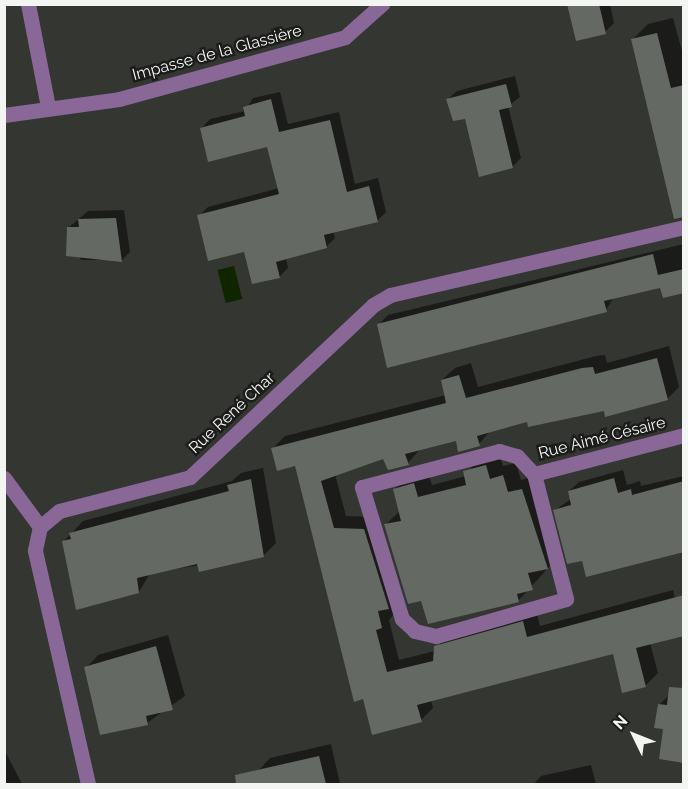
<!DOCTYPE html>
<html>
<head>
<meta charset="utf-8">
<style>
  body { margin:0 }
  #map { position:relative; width:688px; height:789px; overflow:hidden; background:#333631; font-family:Raleway,sans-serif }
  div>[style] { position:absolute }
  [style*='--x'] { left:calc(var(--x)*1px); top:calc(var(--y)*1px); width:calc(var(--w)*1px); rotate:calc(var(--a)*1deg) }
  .water>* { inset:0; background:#0e2500; transform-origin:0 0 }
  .shadow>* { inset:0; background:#0007 }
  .building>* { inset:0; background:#656963 }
  .lane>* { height:15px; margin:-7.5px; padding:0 7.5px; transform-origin:7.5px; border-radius:7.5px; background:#896796 }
  .street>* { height:15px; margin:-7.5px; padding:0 7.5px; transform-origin:7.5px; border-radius:7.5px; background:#896796 }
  span { translate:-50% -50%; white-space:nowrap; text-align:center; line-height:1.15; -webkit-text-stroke:5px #1c1d1b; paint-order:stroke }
  .street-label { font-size:16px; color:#f3f5f2 }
  .frame { position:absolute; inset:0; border:6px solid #f3f5f2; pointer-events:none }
  .north { position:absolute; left:604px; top:705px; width:60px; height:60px; -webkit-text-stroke:4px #1c1d1b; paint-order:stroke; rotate:313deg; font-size:16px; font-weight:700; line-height:24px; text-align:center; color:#f3f5f2 }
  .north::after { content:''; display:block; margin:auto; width:21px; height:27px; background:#f3f5f2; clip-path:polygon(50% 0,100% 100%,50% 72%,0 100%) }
</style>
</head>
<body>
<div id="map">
  <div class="water">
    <div style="left:234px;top:266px;width:34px;height:17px;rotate:76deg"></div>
  </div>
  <div class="shadow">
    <div style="clip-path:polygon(568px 4px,610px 4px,614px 23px,605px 32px)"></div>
    <div style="clip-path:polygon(673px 18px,684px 58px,684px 197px,632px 40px,648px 24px)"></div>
    <div style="clip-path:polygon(515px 76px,520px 97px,508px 106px,521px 158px,512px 167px,448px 99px,457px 91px)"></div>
    <div style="clip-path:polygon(280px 92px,288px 124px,339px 112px,355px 184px,378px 178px,386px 212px,377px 221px,333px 231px,335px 238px,326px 247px,286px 258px,288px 268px,279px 277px,199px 216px,208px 207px,279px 188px,269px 145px,202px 128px,210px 119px,245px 111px,253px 98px)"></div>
    <div style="clip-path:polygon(124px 210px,130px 252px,122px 260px,81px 260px,68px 228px,88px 211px)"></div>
    <div style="clip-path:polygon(684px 244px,684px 292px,661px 286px,614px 297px,606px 310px,379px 324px,388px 315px)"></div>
    <div style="clip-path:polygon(669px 346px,679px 387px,667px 399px,529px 420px,491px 430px,479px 444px,457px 439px,420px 449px,408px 463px,384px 457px,335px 474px,346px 516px,377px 517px,394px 614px,389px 620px,399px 660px,435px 651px,448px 633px,536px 610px,540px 626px,673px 590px,682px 626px,650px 643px,658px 673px,645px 686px,614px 653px,431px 700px,433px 708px,421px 720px,374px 733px,296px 464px,272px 449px,285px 436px,446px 395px,442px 380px,455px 368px,471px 363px,478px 387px,596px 356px,605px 355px,607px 363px)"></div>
    <div style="clip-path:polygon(499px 452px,503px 466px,516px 463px,521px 480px,535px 476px,561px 554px,518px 601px,422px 600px,385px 525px,400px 511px,395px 489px,408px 476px,427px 471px,432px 485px,466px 476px,478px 458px)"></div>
    <div style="clip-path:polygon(263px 468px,276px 543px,264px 555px,150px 573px,139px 592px,64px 541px,83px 521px,232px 481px,241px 473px)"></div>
    <div style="clip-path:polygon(623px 470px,627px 485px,640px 481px,641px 486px,684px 476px,684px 551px,583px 559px,555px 510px,571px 499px,569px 491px,579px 482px)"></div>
    <div style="clip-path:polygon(168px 635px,185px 696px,147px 723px,86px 668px,98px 655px)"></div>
    <div style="clip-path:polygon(668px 696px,665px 728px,659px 705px)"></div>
    <div style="clip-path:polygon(331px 744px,340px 784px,261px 784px,258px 771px,270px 758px)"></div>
    <div style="clip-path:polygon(4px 749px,22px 784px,4px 784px)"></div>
    <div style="clip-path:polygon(591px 765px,596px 784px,534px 784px,541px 776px)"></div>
  </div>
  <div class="building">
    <div style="clip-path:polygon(567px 4px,599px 4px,606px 34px,576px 41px)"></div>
    <div style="clip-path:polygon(657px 33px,671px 88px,684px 85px,684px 217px,674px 219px,631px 39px)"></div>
    <div style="clip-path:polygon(506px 84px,512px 107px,499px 110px,513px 168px,479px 177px,465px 119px,453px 121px,446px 99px)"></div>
    <div style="clip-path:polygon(271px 99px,279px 132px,330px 120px,347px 192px,369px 186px,378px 222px,324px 235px,327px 248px,276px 262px,280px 278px,252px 284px,244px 252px,208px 261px,197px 215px,279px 194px,267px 147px,208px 162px,200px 128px,245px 116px,243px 107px)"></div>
    <div style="clip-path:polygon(116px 218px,122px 262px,66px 256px,67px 227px,79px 227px,78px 219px)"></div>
    <div style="clip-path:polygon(653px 254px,658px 275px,684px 269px,684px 293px,663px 298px,660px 288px,604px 301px,607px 312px,387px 368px,377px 324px)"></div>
    <div style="clip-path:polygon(657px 358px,668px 400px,605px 417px,604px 411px,528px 427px,527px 422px,477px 436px,480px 446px,458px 452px,456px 441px,405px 454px,409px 465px,388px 470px,383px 459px,321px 481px,334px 528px,364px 529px,389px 609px,378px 611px,382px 628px,376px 630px,387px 672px,433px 661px,434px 646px,523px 621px,527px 637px,684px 595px,684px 636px,636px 648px,646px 687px,622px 693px,613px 654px,417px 705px,422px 722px,372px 735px,363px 699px,354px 702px,295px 466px,277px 471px,271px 448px,446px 403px,441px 380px,459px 375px,466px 398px,582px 368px,593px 367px,595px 374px)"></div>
    <div style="clip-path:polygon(486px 465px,490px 479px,503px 475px,508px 492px,522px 489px,548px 569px,528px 573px,533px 590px,517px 594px,519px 602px,428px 624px,421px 601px,408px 604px,384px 524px,401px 521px,393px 489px,414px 483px,418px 497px,466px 485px,463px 471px)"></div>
    <div style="clip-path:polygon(614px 478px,618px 493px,631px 489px,632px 495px,684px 481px,684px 552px,586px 577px,582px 561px,567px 564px,553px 510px,571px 505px,568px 491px)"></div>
    <div style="clip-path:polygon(251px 479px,264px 557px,199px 572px,197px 564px,137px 578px,139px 593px,76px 610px,62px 541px,71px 539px,69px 533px,229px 491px,227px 485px)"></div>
    <div style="clip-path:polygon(156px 646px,173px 710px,146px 716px,148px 725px,100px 735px,84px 667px)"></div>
    <div style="clip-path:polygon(669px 687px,684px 688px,684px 763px,659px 759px,663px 729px,654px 728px,658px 704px,667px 705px)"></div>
    <div style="clip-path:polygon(319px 756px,326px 784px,236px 784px,235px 775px)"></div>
  </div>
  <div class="lane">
    <div style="--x:4;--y:478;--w:61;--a:53.7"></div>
  </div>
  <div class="street">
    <div style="--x:28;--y:4;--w:105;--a:79"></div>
    <div style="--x:4;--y:115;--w:116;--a:-7.9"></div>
    <div style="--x:119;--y:99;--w:234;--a:-15.3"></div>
    <div style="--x:345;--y:37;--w:50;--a:-41.7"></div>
    <div style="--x:499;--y:451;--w:19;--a:16"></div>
    <div style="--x:517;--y:456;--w:25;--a:47"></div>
    <div style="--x:534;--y:474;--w:129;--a:75.6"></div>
    <div style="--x:566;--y:599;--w:135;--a:164.1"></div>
    <div style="--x:436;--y:636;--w:22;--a:-167"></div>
    <div style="--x:415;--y:631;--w:18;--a:-137"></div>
    <div style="--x:402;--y:619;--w:138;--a:-106.9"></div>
    <div style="--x:362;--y:487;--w:142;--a:-14.7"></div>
    <div style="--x:534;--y:474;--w:155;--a:-14.6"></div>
    <div style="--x:88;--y:784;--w:240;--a:-102.8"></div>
    <div style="--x:35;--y:550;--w:24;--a:-78"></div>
    <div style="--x:40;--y:527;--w:25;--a:-40"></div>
    <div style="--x:59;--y:511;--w:135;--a:-14.5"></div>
    <div style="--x:190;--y:477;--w:251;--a:-43.2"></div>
    <div style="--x:373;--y:305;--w:20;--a:-30"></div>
    <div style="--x:390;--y:295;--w:302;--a:-13"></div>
  </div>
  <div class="street-label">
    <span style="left:217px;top:53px;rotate:-15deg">Impasse de la Glassière</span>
    <span style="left:232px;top:413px;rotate:-43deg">Rue René Char</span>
    <span style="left:602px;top:438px;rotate:-14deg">Rue Aimé Césaire</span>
  </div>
  <div class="frame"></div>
  <div class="north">N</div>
</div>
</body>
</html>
